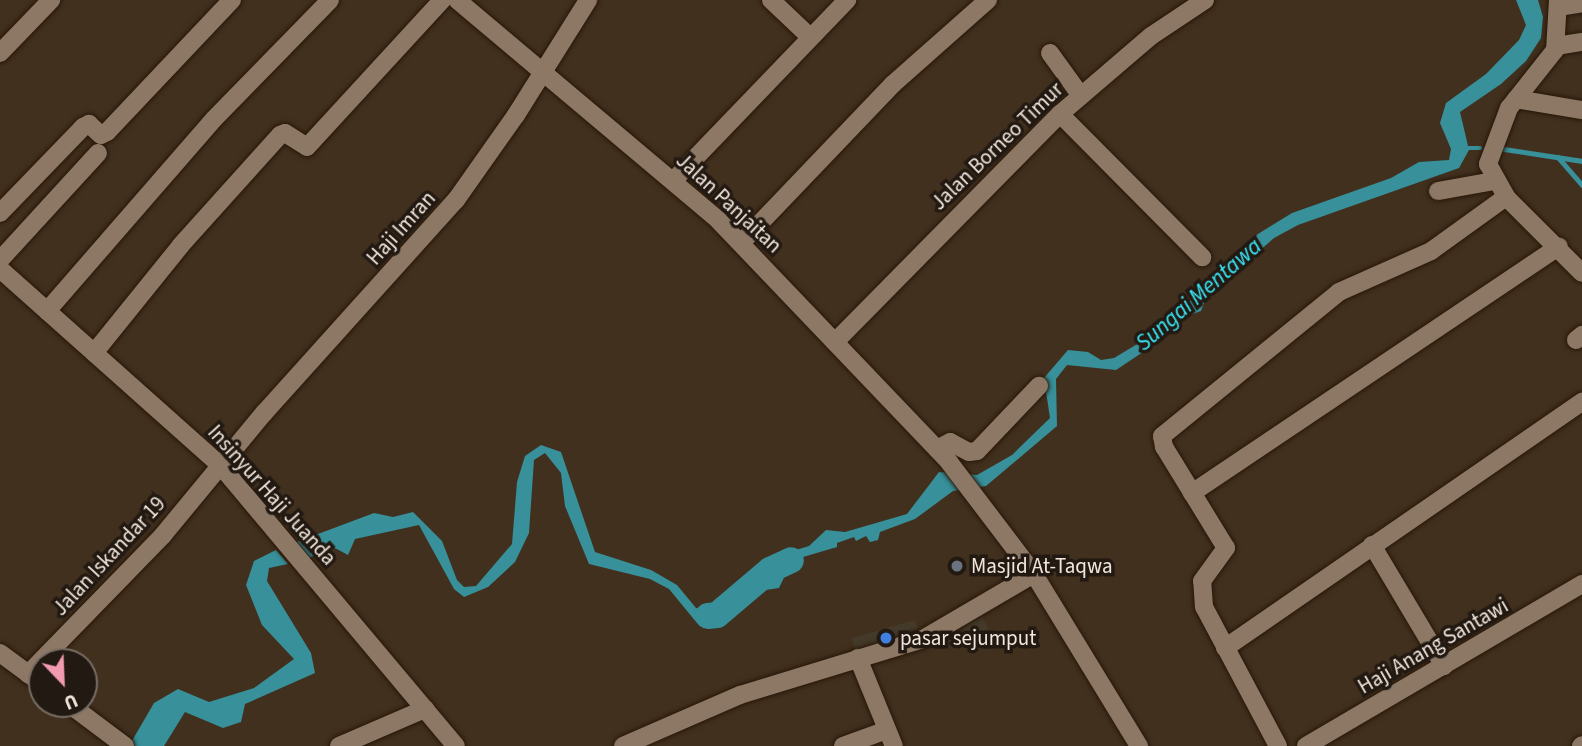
<!DOCTYPE html>
<html>
<head>
<meta charset="utf-8">
<style>
  body { margin:0 }
  #map { position:relative; width:1582px; height:746px; overflow:hidden; background:#42301f; font-family:"Source Sans 3",sans-serif }
  div>[style] { position:absolute }
  [style*='--x'] { left:calc(var(--x)*1px); top:calc(var(--y)*1px); width:calc(var(--w)*1px); rotate:calc(var(--a)*1deg) }
  .commercial>* { inset:0; background:#443a2a; transform-origin:0 0 }
  .water>* { inset:0; background:#37909a }
  .stream>* { height:4.5px; margin:-2.25px; padding:0 2.25px; transform-origin:2.25px; border-radius:2.25px; background:#37909a }
  .river>* { height:26px; margin:-13px; padding:0 13px; transform-origin:13px; border-radius:13px; background:#37909a }
  .roads { filter:drop-shadow(0 0 2px #281707) drop-shadow(0 0 2px #281707) }
  .minor>* { height:18px; margin:-9px; padding:0 9px; transform-origin:9px; border-radius:9px; background:#8d7866 }
  .dots>* { width:19px; height:19px; translate:-50% -50%; box-sizing:border-box; border:4px solid #221a12; border-radius:50% }
  span { translate:-50% -50%; white-space:nowrap; text-align:center; line-height:1.15; -webkit-text-stroke:7px #221a12; paint-order:stroke }
  .street-label { font-size:21px; color:#f3e7dd }
  .poi-label { font-size:21px; color:#f3e7dd }
  .left { translate:0 -50%; text-align:left }
  .water-label { font-size:23px; color:#38e6f8; font-style:italic }
  .north { position:absolute; left:28px; top:648px; width:70px; height:70px; box-sizing:border-box; background:#221a12; border:2px solid #766c63; border-radius:50%; rotate:157deg; font-size:19px; font-weight:700; line-height:28px; text-align:center; color:#f3e7dd }
  .north::after { content:''; display:block; margin:auto; width:24px; height:32px; background:#f29ab0; clip-path:polygon(50% 0,100% 100%,50% 72%,0 100%) }
</style>
</head>
<body>
<div id="map">
  <div class="commercial">
    <div style="left:982px;top:617px;width:27px;height:22px;rotate:62deg"></div>
    <div style="left:915px;top:620px;width:19px;height:66px;rotate:74deg"></div>
  </div>
  <div class="water">
    <div style="clip-path:polygon(1516px 0,1538px 0,1543px 17px,1541px 38px,1526px 61px,1501px 84px,1460px 112px,1469px 150px,1459px 168px,1298px 225px,1274px 238px,1206px 298px,1201px 311px,1173px 321px,1149px 348px,1116px 370px,1067px 365px,1056px 379px,1057px 426px,986px 486px,953px 491px,915px 519px,880px 532px,878px 540px,870px 542px,866px 536px,856px 541px,854px 537px,837px 543px,837px 547px,803px 557px,789px 567px,779px 588px,766px 590px,756px 568px,763px 560px,809px 546px,826px 530px,845px 532px,907px 514px,939px 472px,977px 475px,1012px 455px,1050px 418px,1044px 378px,1068px 350px,1088px 352px,1101px 360px,1114px 358px,1139px 343px,1203px 290px,1258px 234px,1292px 213px,1391px 178px,1419px 162px,1449px 160px,1451px 149px,1440px 123px,1446px 103px,1486px 74px,1519px 40px,1526px 25px)"></div>
    <div style="clip-path:polygon(541px 445px,561px 452px,595px 552px,651px 570px,677px 585px,696px 608px,711px 612px,736px 593px,740px 607px,724px 619px,697px 623px,669px 589px,650px 579px,589px 564px,565px 506px,561px 473px,545px 453px,534px 460px,529px 533px,515px 562px,488px 587px,464px 597px,454px 589px,419px 525px,355px 539px,348px 555px,333px 547px,307px 559px,294px 543px,374px 513px,393px 517px,413px 512px,442px 541px,457px 580px,464px 587px,476px 586px,512px 544px,517px 482px,525px 456px)"></div>
    <div style="clip-path:polygon(276px 550px,288px 564px,269px 568px,267px 581px,311px 653px,315px 673px,245px 704px,241px 722px,223px 728px,185px 712px,164px 746px,129px 746px,154px 703px,178px 689px,209px 702px,254px 688px,294px 659px,262px 625px,246px 585px,254px 561px)"></div>
  </div>
  <div class="stream">
    <div style="--x:1463;--y:148;--w:17;--a:0"></div>
    <div style="--x:1504;--y:149;--w:79;--a:8.7"></div>
    <div style="--x:1558;--y:157;--w:37;--a:49"></div>
  </div>
  <div class="river">
    <div style="--x:708;--y:616;--w:9;--a:-6"></div>
    <div style="--x:717;--y:615;--w:70;--a:-40.3"></div>
    <div style="--x:770;--y:570;--w:23;--a:-25"></div>
  </div>
  <div class="roads">
    <div class="minor">
      <div style="--x:457;--y:0;--w:343;--a:40.1"></div>
      <div style="--x:719;--y:221;--w:333;--a:46.3"></div>
      <div style="--x:949;--y:462;--w:141;--a:52.8"></div>
      <div style="--x:1034;--y:574;--w:202;--a:58.6"></div>
      <div style="--x:771;--y:0;--w:52;--a:43.5"></div>
      <div style="--x:1558;--y:0;--w:50;--a:93.4"></div>
      <div style="--x:1555;--y:50;--w:74;--a:128.4"></div>
      <div style="--x:1509;--y:108;--w:60;--a:110.6"></div>
      <div style="--x:1488;--y:164;--w:38;--a:61"></div>
      <div style="--x:1506;--y:197;--w:107;--a:45"></div>
      <div style="--x:1558;--y:7;--w:24;--a:-9"></div>
      <div style="--x:1556;--y:46;--w:26;--a:-9"></div>
      <div style="--x:0;--y:53;--w:74;--a:-46.1"></div>
      <div style="--x:1050;--y:53;--w:53;--a:54.2"></div>
      <div style="--x:1516;--y:99;--w:67;--a:9.5"></div>
      <div style="--x:1060;--y:114;--w:202;--a:45.2"></div>
      <div style="--x:674;--y:180;--w:250;--a:-46.1"></div>
      <div style="--x:1438;--y:191;--w:57;--a:-10.1"></div>
      <div style="--x:0;--y:213;--w:120;--a:-46"></div>
      <div style="--x:83;--y:127;--w:7;--a:-27"></div>
      <div style="--x:89;--y:124;--w:16;--a:43"></div>
      <div style="--x:101;--y:135;--w:7;--a:-27"></div>
      <div style="--x:107;--y:132;--w:182;--a:-46.6"></div>
      <div style="--x:741;--y:243;--w:220;--a:-46.3"></div>
      <div style="--x:893;--y:84;--w:127;--a:-41.5"></div>
      <div style="--x:0;--y:260;--w:145;--a:-47.5"></div>
      <div style="--x:0;--y:269;--w:295;--a:41.7"></div>
      <div style="--x:220;--y:465;--w:367;--a:50"></div>
      <div style="--x:47;--y:311;--w:254;--a:-49"></div>
      <div style="--x:214;--y:119;--w:166;--a:-45.7"></div>
      <div style="--x:1576;--y:340;--w:8;--a:-40"></div>
      <div style="--x:835;--y:342;--w:320;--a:-45.4"></div>
      <div style="--x:1060;--y:114;--w:120;--a:-40.6"></div>
      <div style="--x:1151;--y:36;--w:65;--a:-33.7"></div>
      <div style="--x:94;--y:353;--w:139;--a:-51.1"></div>
      <div style="--x:181;--y:245;--w:148;--a:-48"></div>
      <div style="--x:280;--y:135;--w:5;--a:-22"></div>
      <div style="--x:285;--y:133;--w:26;--a:32"></div>
      <div style="--x:307;--y:147;--w:200;--a:-47.4"></div>
      <div style="--x:937;--y:449;--w:15;--a:-28"></div>
      <div style="--x:950;--y:442;--w:21;--a:28"></div>
      <div style="--x:969;--y:452;--w:8;--a:-7"></div>
      <div style="--x:977;--y:451;--w:90;--a:-46.4"></div>
      <div style="--x:1192;--y:493;--w:442;--a:-33.9"></div>
      <div style="--x:1372;--y:545;--w:141;--a:59.2"></div>
      <div style="--x:1225;--y:648;--w:434;--a:-34.6"></div>
      <div style="--x:0;--y:653;--w:52;--a:36.4"></div>
      <div style="--x:858;--y:658;--w:95;--a:67.8"></div>
      <div style="--x:28;--y:674;--w:194;--a:-45.8"></div>
      <div style="--x:163;--y:535;--w:158;--a:-50.4"></div>
      <div style="--x:264;--y:413;--w:287;--a:-48"></div>
      <div style="--x:456;--y:200;--w:104;--a:-54.8"></div>
      <div style="--x:516;--y:115;--w:136;--a:-57.9"></div>
      <div style="--x:69;--y:704;--w:70;--a:36.9"></div>
      <div style="--x:339;--y:746;--w:94;--a:-23.3"></div>
      <div style="--x:623;--y:746;--w:128;--a:-23.6"></div>
      <div style="--x:740;--y:695;--w:191;--a:-17"></div>
      <div style="--x:923;--y:639;--w:129;--a:-30.4"></div>
      <div style="--x:843;--y:746;--w:44;--a:-20.1"></div>
      <div style="--x:1278;--y:746;--w:157;--a:-118"></div>
      <div style="--x:1204;--y:607;--w:26;--a:-94"></div>
      <div style="--x:1202;--y:581;--w:41;--a:-54"></div>
      <div style="--x:1226;--y:548;--w:119;--a:-121.5"></div>
      <div style="--x:1164;--y:447;--w:11;--a:-100"></div>
      <div style="--x:1162;--y:436;--w:228;--a:-39.1"></div>
      <div style="--x:1339;--y:292;--w:101;--a:-24"></div>
      <div style="--x:1431;--y:251;--w:92;--a:-35.8"></div>
      <div style="--x:1306;--y:746;--w:320;--a:-30.4"></div>
      <div style="--x:1581;--y:746;--w:1;--a:-45"></div>
    </div>
  </div>
  <div class="dots">
    <div style="left:957px;top:566px;background:#6b7280"></div>
    <div style="left:886px;top:638px;background:#3f7fe0"></div>
  </div>
  <div class="street-label">
    <span style="left:997px;top:146px;rotate:-44deg">Jalan Borneo Timur</span>
    <span style="left:729px;top:203px;rotate:43deg">Jalan Panjaitan</span>
    <span style="left:401px;top:228px;rotate:-48deg">Haji Imran</span>
    <span style="left:272px;top:495px;rotate:48deg">Insinyur Haji Juanda</span>
    <span style="left:109px;top:556px;rotate:-47deg">Jalan Iskandar 19</span>
    <span style="left:1433px;top:646px;rotate:-30deg">Haji Anang Santawi</span>
  </div>
  <div class="poi-label">
    <span class="left" style="left:971px;top:566px">Masjid At-Taqwa</span>
    <span class="left" style="left:900px;top:638px">pasar sejumput</span>
  </div>
  <div class="water-label">
    <span style="left:1199px;top:295px;rotate:-41deg">Sungai Mentawa</span>
  </div>
  <div class="north">U</div>
</div>
</body>
</html>
